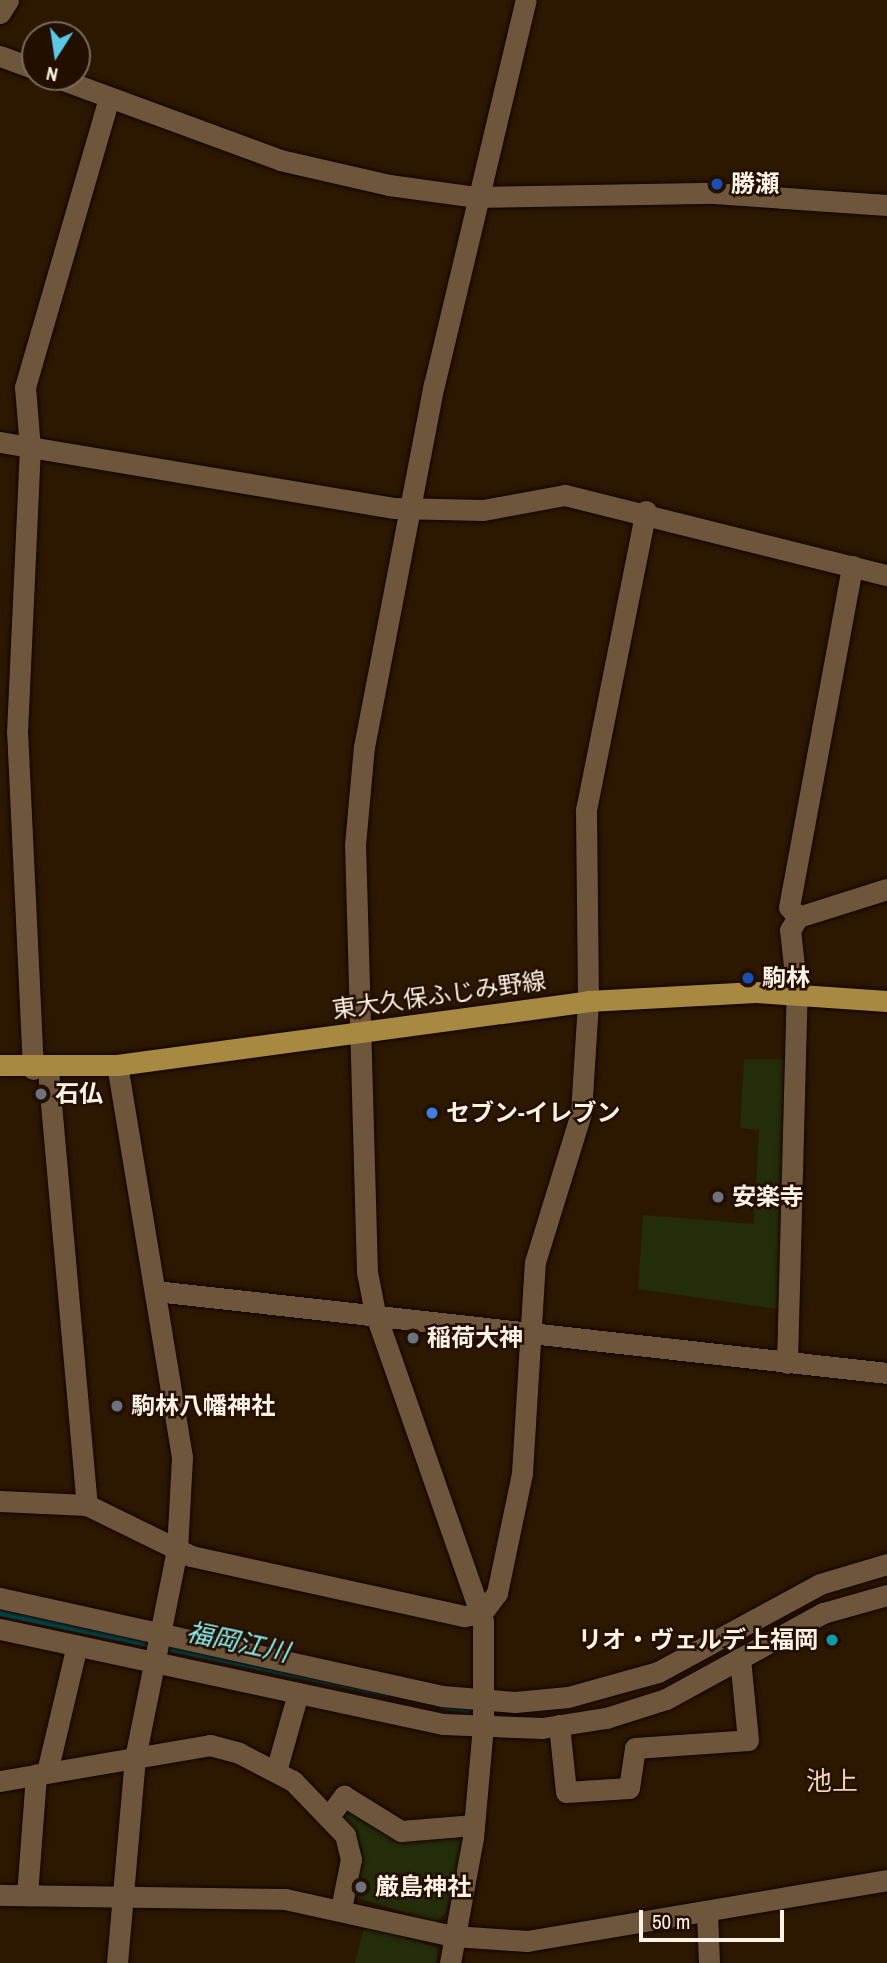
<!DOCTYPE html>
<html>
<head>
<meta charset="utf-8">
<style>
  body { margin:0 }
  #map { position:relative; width:887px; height:1963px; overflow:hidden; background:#2c1801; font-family:"Archivo Narrow","Noto Sans JP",sans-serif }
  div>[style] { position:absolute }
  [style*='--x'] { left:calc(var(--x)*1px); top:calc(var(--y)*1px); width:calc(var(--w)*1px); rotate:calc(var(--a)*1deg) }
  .green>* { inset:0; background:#242d0a }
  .stream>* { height:6px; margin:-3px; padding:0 3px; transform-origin:3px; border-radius:3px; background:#004d4f }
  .roads { filter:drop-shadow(0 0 2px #140300) drop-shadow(0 0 2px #140300) }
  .minor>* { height:21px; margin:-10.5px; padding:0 10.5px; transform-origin:10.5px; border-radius:10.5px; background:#6e563d }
  .major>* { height:21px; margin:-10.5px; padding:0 10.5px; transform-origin:10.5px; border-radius:10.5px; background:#a78941 }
  .dots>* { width:19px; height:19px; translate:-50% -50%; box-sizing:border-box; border:4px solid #220f00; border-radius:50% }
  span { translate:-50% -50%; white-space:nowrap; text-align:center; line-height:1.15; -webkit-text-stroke:5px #220f00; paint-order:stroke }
  .poi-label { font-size:24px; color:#fef2e7; font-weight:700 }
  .left { translate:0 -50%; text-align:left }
  .right { translate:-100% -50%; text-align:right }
  .street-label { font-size:24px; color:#fef2e7 }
  .water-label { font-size:26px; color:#8aeff3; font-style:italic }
  .neighbourhood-label { font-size:26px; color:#efd3b7 }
  .north { position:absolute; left:21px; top:21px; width:70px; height:70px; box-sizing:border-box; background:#220f00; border:2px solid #7a6a5c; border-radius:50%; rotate:192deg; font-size:19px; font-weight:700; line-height:28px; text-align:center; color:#fef2e7 }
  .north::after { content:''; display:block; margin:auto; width:24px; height:32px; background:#5ac8e6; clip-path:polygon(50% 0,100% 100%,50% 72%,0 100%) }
  .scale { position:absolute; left:639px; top:1910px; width:145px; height:32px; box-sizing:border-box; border:4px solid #fef2e7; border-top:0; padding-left:9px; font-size:21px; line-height:24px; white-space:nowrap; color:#fef2e7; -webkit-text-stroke:5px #220f00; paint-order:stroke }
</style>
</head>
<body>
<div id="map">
  <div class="green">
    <div style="clip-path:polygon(744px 1059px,790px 1059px,784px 1310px,638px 1289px,643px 1215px,754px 1224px,759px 1130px,740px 1128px)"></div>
    <div style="clip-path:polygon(348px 1806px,400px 1835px,460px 1831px,466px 1837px,446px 1913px,435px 1922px,349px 1895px,336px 1815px)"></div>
    <div style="clip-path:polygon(365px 1924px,438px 1948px,436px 1963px,355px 1963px)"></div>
  </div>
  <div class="stream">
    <div style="--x:0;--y:1613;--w:395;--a:11.8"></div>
    <div style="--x:442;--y:1706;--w:25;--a:9"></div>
  </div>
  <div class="roads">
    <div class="minor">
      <div style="--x:0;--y:13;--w:15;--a:-58"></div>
      <div style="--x:0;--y:56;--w:37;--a:20"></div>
      <div style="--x:55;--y:77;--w:240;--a:20.2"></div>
      <div style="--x:280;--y:160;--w:112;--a:12.9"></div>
      <div style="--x:389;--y:185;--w:87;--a:7.9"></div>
      <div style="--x:475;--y:197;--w:239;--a:-1"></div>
      <div style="--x:714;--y:193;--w:173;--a:4"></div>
      <div style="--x:0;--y:442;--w:400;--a:9.5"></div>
      <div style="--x:395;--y:508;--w:88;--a:1.3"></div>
      <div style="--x:483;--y:510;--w:83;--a:-10.4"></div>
      <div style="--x:565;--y:495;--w:332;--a:14"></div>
      <div style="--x:798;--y:917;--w:93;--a:-17.5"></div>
      <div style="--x:33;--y:1069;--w:336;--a:-92.7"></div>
      <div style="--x:17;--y:733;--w:285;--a:-87.4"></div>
      <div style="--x:30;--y:448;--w:61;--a:-94.7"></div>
      <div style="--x:25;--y:387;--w:301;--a:-73.8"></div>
      <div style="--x:48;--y:1070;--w:437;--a:84.9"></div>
      <div style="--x:87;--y:1505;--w:116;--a:26.1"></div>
      <div style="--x:191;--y:1556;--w:280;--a:12.4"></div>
      <div style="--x:465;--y:1616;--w:17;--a:-10"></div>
      <div style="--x:482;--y:1613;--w:25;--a:-53"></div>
      <div style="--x:497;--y:1593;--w:123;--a:-78.2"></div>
      <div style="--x:522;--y:1473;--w:211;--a:-86.5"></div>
      <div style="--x:535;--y:1262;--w:156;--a:-72.8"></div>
      <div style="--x:581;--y:1113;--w:112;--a:-86.4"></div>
      <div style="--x:588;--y:1001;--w:191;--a:-90.6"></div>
      <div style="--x:586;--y:810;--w:305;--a:-78.7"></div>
      <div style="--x:156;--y:1291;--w:736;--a:6.4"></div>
      <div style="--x:787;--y:1363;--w:370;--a:-88.5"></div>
      <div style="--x:797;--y:993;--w:63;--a:-96.3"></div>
      <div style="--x:790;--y:930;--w:15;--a:-58"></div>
      <div style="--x:798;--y:917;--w:13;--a:-132"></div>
      <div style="--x:789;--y:907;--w:347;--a:-79.5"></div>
      <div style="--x:0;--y:1501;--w:87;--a:2.6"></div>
      <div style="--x:0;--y:1598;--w:453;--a:12.5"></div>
      <div style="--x:442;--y:1696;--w:73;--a:4.7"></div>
      <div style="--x:515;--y:1702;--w:53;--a:-5.4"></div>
      <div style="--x:568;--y:1697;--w:93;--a:-15.5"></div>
      <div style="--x:658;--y:1672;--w:184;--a:-28.5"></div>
      <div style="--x:820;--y:1584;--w:70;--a:-16.6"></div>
      <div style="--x:0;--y:1629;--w:453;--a:12.1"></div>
      <div style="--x:443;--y:1724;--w:99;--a:2.3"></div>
      <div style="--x:542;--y:1728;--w:65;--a:-8.9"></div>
      <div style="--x:606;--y:1718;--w:63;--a:-17.6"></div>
      <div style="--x:666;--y:1699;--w:179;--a:-28.7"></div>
      <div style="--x:823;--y:1613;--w:66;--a:-15.7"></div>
      <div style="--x:559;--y:1725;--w:67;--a:84"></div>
      <div style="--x:566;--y:1792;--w:63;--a:-3.6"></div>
      <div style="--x:629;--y:1788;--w:40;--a:-81.5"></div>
      <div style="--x:635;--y:1748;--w:113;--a:-4"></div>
      <div style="--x:748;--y:1740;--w:82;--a:-95.6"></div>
      <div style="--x:276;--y:1771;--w:81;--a:-74.2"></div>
      <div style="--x:47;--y:1772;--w:130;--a:-76.7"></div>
      <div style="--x:0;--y:1781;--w:213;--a:-9.7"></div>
      <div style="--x:210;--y:1745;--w:30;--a:15"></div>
      <div style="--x:239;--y:1753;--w:61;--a:27.4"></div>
      <div style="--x:293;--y:1781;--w:75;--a:46.1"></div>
      <div style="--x:345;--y:1835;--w:25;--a:76"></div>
      <div style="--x:351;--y:1859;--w:51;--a:101.3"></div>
      <div style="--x:330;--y:1815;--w:24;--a:-54"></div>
      <div style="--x:344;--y:1796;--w:67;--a:31.6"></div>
      <div style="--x:401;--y:1831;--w:73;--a:-4.7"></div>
      <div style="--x:0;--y:1895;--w:285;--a:0.8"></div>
      <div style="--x:285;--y:1899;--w:172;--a:12.4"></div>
      <div style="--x:453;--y:1936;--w:74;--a:3.9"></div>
      <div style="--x:527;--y:1941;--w:365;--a:-9.6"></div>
      <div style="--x:27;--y:1895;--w:121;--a:-85.7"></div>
      <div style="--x:707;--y:1913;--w:50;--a:87.7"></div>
      <div style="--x:117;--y:1963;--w:206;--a:-85"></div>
      <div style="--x:135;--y:1758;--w:212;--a:-78.6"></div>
      <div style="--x:177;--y:1550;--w:93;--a:-86.9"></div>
      <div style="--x:182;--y:1457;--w:397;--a:-99.4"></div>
      <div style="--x:450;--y:1963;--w:127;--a:-79.6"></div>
      <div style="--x:473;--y:1838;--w:111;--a:-84.9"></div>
      <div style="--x:483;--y:1727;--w:106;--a:-90"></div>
      <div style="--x:483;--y:1621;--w:326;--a:-109.3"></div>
      <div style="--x:375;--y:1313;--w:42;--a:-101"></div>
      <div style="--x:367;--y:1272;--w:427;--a:-91.6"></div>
      <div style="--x:355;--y:845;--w:98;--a:-84.8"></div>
      <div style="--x:364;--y:747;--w:369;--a:-79.1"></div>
      <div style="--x:434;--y:385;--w:396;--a:-76.6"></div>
    </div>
    <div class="major">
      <div style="--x:0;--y:1065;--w:117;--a:0"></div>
      <div style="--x:117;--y:1065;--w:475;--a:-7.7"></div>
      <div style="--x:588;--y:1001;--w:168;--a:-3.1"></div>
      <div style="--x:756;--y:992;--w:131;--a:3.9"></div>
    </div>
  </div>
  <div class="dots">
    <div style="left:717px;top:184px;background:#1a4fb4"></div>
    <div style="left:748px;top:978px;background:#1a4fb4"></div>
    <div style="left:41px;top:1094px;background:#6b7280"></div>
    <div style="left:432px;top:1113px;background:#3f7fe0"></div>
    <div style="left:718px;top:1197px;background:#6b7280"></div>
    <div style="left:413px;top:1338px;background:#6b7280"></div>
    <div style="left:117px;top:1406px;background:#6b7280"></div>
    <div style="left:832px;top:1640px;background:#0f9aa8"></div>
    <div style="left:361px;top:1887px;background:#6b7280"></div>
  </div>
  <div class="poi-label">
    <span class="left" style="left:731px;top:184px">勝瀬</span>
    <span class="left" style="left:762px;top:978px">駒林</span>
    <span class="left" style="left:55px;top:1094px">石仏</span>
    <span class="left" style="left:446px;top:1113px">セブン-イレブン</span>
    <span class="left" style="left:732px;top:1197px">安楽寺</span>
    <span class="left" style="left:427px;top:1338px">稲荷大神</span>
    <span class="left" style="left:131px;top:1406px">駒林八幡神社</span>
    <span class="right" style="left:818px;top:1640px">リオ・ヴェルデ上福岡</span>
    <span class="left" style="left:375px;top:1887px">厳島神社</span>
  </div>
  <div class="street-label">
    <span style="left:439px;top:995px;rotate:-8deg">東大久保ふじみ野線</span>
  </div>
  <div class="water-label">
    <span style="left:238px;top:1642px;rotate:12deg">福岡江川</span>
  </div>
  <div class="neighbourhood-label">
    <span style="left:832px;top:1781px">池上</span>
  </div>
  <div class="north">N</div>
  <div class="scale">50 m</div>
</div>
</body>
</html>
